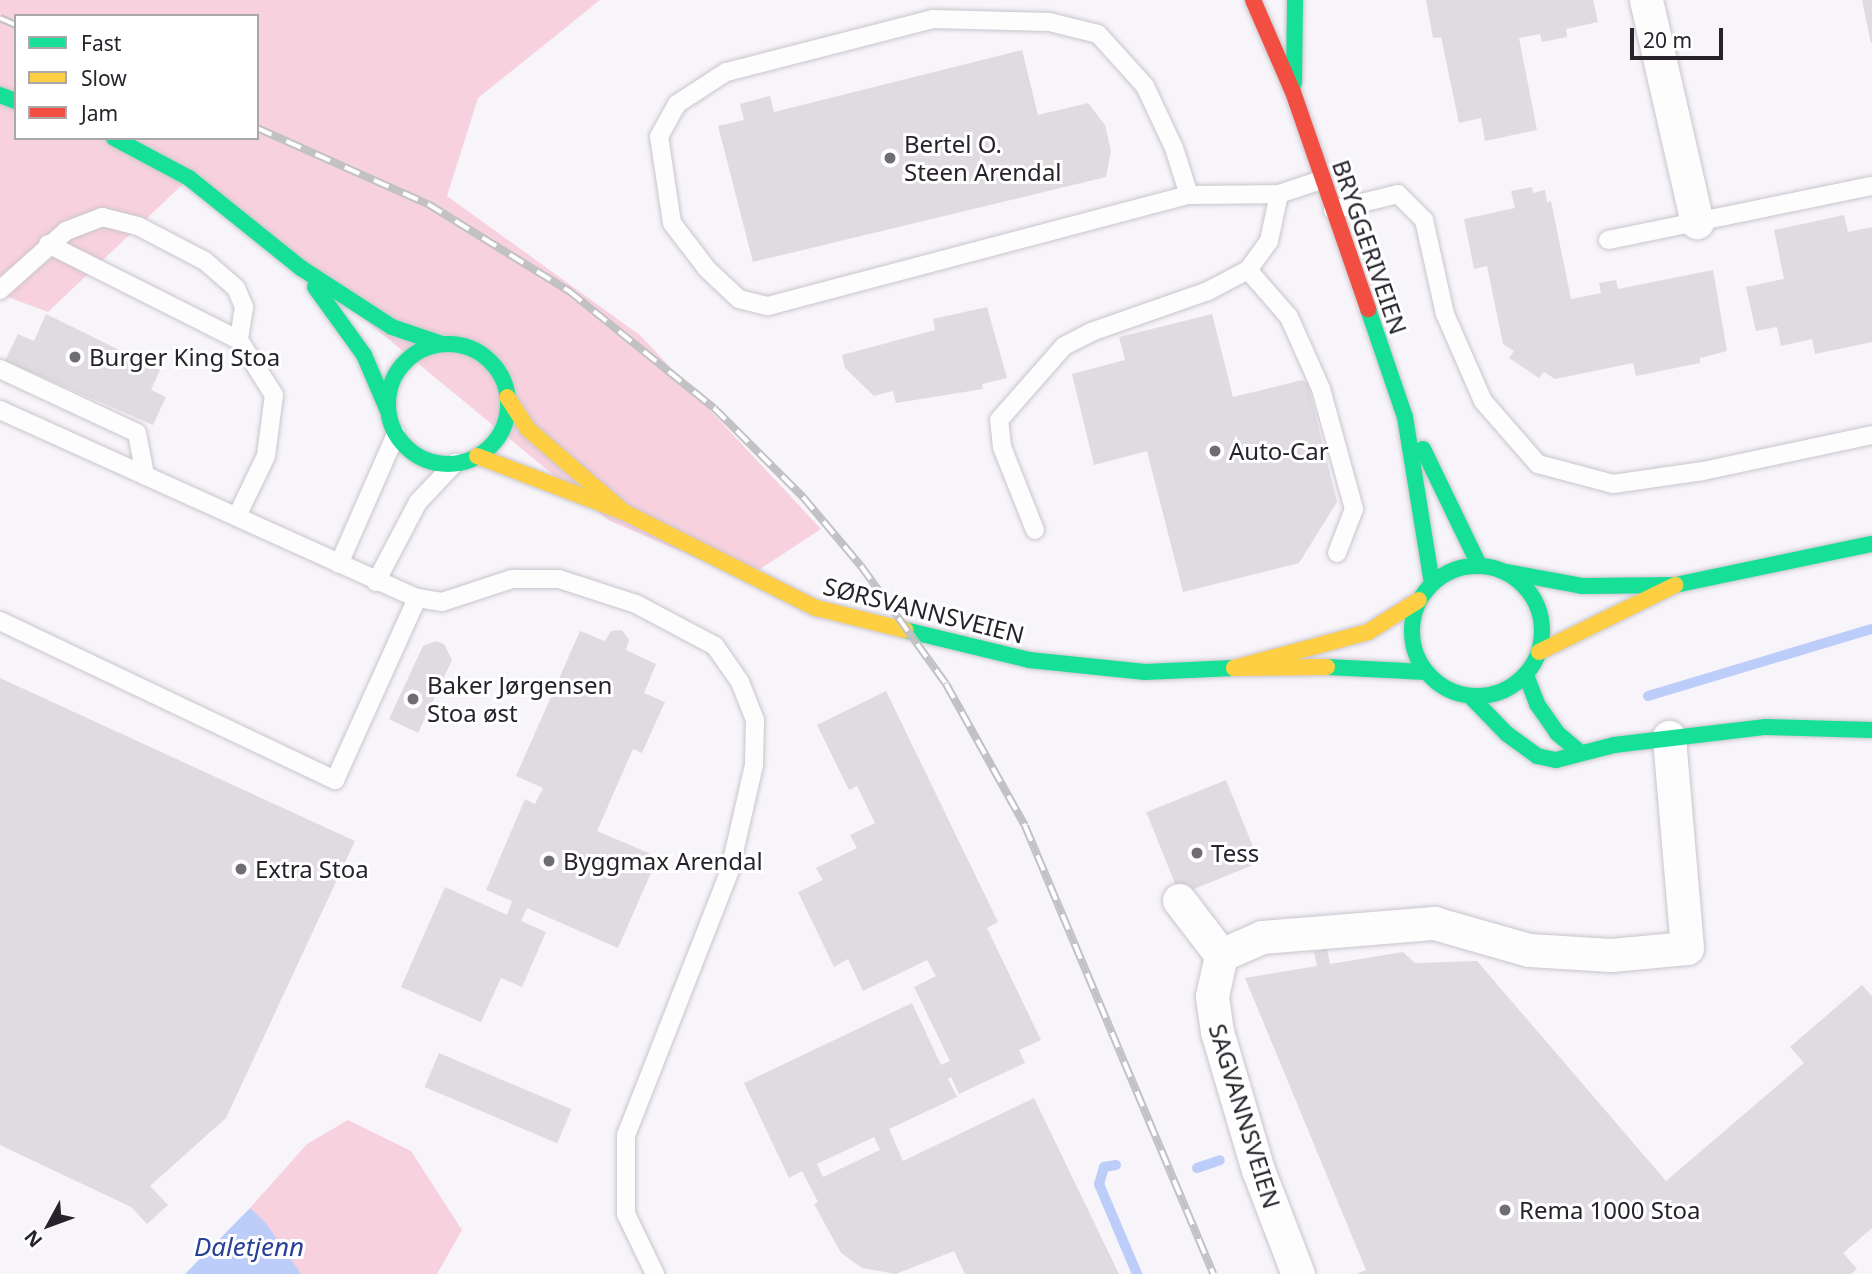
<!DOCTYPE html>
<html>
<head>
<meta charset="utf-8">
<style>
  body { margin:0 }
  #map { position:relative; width:1872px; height:1274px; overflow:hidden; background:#f7f4fa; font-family:"Noto Sans",sans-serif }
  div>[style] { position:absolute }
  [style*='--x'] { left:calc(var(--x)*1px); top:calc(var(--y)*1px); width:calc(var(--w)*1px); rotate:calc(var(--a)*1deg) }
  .green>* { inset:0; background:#f8d1de }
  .water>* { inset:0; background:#bdcdfa }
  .stream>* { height:10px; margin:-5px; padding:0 5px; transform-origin:5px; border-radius:5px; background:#bdcdfa }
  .building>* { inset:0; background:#e0dbe1; transform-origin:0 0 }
  .roads { filter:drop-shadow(0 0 2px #c9c5cc) drop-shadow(0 0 2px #c9c5cc) }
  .lane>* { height:18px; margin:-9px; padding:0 9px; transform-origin:9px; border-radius:9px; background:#fefdfe }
  .street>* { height:33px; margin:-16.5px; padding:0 16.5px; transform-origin:16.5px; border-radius:16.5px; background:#fefdfe }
  .fast>* { height:16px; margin:-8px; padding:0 8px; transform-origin:8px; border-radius:8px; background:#16e098 }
  .fast>.ring { margin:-8px; padding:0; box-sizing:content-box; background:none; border:16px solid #16e098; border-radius:50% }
  .slow>* { height:16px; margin:-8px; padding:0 8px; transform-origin:8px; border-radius:8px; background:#ffcf43 }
  .jam>* { height:16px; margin:-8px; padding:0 8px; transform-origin:8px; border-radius:8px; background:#f24e42 }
  .rail>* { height:8px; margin-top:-4px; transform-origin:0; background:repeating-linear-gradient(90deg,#fff 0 16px,#c2c1c4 0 32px); box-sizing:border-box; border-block:2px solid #c2c1c4 }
  .dots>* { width:19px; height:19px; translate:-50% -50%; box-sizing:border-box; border:4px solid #fff; border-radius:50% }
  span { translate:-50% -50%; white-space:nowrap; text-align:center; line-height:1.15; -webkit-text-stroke:6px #fff; paint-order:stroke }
  .poi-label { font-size:24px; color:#28232b }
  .left { translate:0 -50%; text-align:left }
  .street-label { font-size:24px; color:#28232b }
  .water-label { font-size:26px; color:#294098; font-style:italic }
  .legend { position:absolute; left:14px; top:14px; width:245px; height:126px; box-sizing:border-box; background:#fff; border:2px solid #a9a7aa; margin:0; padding:9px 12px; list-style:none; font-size:21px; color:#28232b }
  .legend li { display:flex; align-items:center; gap:14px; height:35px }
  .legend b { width:35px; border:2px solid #a9a7aa }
  .north { position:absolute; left:14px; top:1190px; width:70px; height:70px; -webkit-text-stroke:5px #fff; paint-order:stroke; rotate:229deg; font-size:19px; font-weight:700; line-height:28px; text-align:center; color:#28232b }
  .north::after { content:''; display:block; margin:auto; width:24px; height:32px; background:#28232b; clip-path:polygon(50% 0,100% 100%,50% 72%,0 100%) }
  .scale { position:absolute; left:1630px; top:28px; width:93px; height:32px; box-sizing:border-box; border:4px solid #28232b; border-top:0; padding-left:9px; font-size:21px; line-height:24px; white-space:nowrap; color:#28232b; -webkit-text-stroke:5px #fff; paint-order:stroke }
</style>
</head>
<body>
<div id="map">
  <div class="green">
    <div style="clip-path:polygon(evenodd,0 0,600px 0,478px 98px,447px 196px,641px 336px,821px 529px,745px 579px,608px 520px,284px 253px,183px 184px,48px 312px,0 294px,0 0,16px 16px,257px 16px,257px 138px,16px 138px,16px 16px)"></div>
    <div style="clip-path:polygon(348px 1120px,411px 1151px,462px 1230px,437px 1274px,301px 1274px,250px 1208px,307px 1144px)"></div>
  </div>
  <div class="water">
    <div style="clip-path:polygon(250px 1208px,265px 1222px,301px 1274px,185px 1274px)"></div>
  </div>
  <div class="stream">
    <div style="--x:1648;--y:696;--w:234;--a:-16.7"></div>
    <div style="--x:1116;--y:1165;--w:12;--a:171"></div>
    <div style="--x:1104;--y:1167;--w:18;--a:106"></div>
    <div style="--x:1099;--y:1184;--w:98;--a:67.1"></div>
    <div style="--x:1197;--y:1168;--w:24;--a:-19"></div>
  </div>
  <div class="building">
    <div style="clip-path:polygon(1426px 0,1593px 0,1598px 22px,1566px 29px,1567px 37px,1542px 42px,1540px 34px,1519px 38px,1537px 130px,1485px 141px,1481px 118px,1459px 123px,1441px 37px,1433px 38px)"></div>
    <div style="clip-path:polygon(1862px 0,1872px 0,1872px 43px,1871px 43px)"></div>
    <div style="clip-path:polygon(1022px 50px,1038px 115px,1088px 103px,1105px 125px,1111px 151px,1106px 177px,753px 262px,718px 126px,744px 120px,740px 104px,770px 96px,774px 112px)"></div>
    <div style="clip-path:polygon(1532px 187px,1533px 193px,1545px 190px,1547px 202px,1551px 201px,1571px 299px,1601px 293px,1599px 283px,1616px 280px,1618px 289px,1713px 270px,1727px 351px,1700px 358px,1700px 363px,1636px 376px,1633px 363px,1555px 379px,1544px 372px,1539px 378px,1509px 358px,1514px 351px,1503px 344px,1487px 266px,1474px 269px,1464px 219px,1515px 208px,1511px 191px)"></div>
    <div style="clip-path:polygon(1844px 215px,1848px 232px,1872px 227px,1872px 342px,1815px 354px,1812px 339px,1781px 346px,1777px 327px,1756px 331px,1746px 287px,1784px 279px,1774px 230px)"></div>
    <div style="clip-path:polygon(987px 307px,1007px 378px,982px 384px,983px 389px,896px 403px,893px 391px,874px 396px,845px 368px,842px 355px,935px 330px,933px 319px)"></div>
    <div style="clip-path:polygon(46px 314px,160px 370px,151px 390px,166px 397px,153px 425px,5px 361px,18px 334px,34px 341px)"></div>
    <div style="clip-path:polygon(1212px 314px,1233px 397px,1302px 380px,1308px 384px,1337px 502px,1299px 563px,1183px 592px,1147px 451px,1094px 465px,1072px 374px,1125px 360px,1119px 337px)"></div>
    <div style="clip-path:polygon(622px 630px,629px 640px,626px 650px,656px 664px,644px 693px,665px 702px,642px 753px,633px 749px,597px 831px,658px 857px,618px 948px,527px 908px,521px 921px,546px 932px,522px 987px,501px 978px,481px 1022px,401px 987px,445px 887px,507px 915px,512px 901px,486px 890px,525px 799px,535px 804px,543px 788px,516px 776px,580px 631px,605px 641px,611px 631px)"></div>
    <div style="clip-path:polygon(436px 641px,444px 644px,452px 660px,418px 733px,389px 719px,423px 646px)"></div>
    <div style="clip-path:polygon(0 678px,355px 841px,226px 1118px,150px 1186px,168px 1205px,147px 1224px,131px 1207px,0 1145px)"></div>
    <div style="clip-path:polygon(evenodd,886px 691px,998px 922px,987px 928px,1041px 1040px,1019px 1050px,1025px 1063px,959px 1094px,951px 1077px,948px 1079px,957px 1097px,889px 1129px,903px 1161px,1034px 1098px,1119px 1274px,965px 1274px,954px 1251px,896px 1274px,862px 1268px,841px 1253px,814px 1204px,818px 1202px,802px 1171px,789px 1178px,744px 1083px,912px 1003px,941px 1065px,950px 1061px,914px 987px,936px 976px,927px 960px,863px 991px,848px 959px,834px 967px,798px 892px,823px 880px,816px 868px,857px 848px,850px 835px,875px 823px,857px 786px,849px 790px,817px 725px,886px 691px,874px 1137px,880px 1150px,823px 1177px,817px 1164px,874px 1137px)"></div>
    <div style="left:1226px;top:780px;width:89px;height:86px;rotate:68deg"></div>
    <div style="clip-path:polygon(1327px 949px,1330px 964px,1403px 952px,1415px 963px,1477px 961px,1666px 1181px,1804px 1063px,1790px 1047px,1862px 985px,1872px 996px,1872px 1228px,1843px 1253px,1857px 1269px,1851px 1274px,1356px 1274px,1366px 1270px,1245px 978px,1317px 966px,1314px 952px)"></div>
    <div style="left:439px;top:1053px;width:144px;height:37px;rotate:23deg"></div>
  </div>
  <div class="roads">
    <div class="lane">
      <div style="--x:1189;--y:195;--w:49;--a:-107.7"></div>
      <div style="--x:1174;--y:148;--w:68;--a:-115.1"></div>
      <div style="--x:1145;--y:86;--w:70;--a:-132.1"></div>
      <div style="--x:1098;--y:34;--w:50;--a:-166.2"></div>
      <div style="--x:1049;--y:22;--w:116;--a:-178.5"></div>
      <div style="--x:933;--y:19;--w:214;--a:165.6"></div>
      <div style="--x:726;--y:72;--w:59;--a:146.9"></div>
      <div style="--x:677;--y:104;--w:37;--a:119"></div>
      <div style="--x:659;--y:136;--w:88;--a:81.5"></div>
      <div style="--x:672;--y:223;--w:58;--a:52.7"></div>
      <div style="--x:707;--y:269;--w:44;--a:43.2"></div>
      <div style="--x:739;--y:299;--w:30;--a:14"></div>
      <div style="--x:768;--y:306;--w:435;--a:-14.8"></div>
      <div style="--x:1189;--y:195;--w:90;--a:-0.6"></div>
      <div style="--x:1279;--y:194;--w:44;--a:-18.4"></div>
      <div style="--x:1333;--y:210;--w:67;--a:-13.8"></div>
      <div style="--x:1398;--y:194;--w:37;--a:45"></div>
      <div style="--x:1424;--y:220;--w:96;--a:77.4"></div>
      <div style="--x:1445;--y:314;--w:95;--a:66.4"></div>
      <div style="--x:1483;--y:401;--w:84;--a:48.9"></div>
      <div style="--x:1538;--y:464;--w:78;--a:14.9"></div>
      <div style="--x:1613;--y:484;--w:91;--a:-8.2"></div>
      <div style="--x:1703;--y:471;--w:173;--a:-12"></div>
      <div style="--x:1608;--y:240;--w:269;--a:-11.6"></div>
      <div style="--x:48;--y:244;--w:214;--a:26.7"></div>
      <div style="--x:239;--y:340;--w:65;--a:57.5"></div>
      <div style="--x:274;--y:395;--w:62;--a:97.5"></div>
      <div style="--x:266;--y:456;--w:67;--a:115.8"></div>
      <div style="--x:1248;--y:270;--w:62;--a:48.9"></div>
      <div style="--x:1289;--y:317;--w:79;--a:66"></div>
      <div style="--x:1321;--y:389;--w:124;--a:74.6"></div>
      <div style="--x:1354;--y:509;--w:47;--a:111.1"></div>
      <div style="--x:0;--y:290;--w:89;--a:-41.8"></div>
      <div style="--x:66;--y:231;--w:39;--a:-21"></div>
      <div style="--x:102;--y:217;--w:37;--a:14"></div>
      <div style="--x:138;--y:226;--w:76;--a:27.6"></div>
      <div style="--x:205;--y:261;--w:41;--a:41.1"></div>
      <div style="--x:236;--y:288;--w:21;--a:67"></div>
      <div style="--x:244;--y:307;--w:33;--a:99"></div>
      <div style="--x:0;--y:369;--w:151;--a:25"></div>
      <div style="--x:137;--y:433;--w:43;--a:79.2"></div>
      <div style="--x:0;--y:410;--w:457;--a:24.3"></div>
      <div style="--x:417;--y:598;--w:25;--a:9"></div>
      <div style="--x:442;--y:602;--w:74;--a:-18.2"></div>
      <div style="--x:512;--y:579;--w:47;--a:0"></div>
      <div style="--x:559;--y:579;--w:81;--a:18"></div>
      <div style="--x:636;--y:604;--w:89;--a:28"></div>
      <div style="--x:715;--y:646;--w:44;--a:55.2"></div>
      <div style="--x:740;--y:682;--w:41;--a:68.5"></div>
      <div style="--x:755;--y:720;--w:45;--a:91.3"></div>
      <div style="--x:754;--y:765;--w:108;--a:102.9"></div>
      <div style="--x:730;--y:870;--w:285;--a:111.4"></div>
      <div style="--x:626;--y:1135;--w:79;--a:90"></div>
      <div style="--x:626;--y:1214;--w:67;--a:64.2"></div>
      <div style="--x:1035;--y:530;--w:89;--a:-111.7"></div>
      <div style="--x:1002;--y:447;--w:27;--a:-96"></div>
      <div style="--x:999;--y:420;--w:98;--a:-48.7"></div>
      <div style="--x:1064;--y:346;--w:30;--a:-27"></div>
      <div style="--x:1091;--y:332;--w:124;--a:-19.3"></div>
      <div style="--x:1208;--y:291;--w:45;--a:-27.7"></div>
      <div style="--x:1248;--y:270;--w:36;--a:-54"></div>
      <div style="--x:1269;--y:241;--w:48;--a:-78"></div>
      <div style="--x:339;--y:564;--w:142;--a:-66.3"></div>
      <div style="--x:376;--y:582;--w:90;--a:-62.3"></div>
      <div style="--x:418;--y:502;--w:54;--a:-46.5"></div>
      <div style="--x:0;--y:621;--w:371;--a:25.4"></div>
      <div style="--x:335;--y:780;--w:200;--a:-65.7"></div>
    </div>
    <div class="street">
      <div style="--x:1646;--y:0;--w:228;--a:77.1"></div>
      <div style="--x:1179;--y:900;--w:69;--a:52.6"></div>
      <div style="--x:1298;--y:1274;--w:111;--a:-111"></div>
      <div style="--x:1258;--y:1170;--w:144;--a:-106.5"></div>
      <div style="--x:1217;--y:1032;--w:36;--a:-98"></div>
      <div style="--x:1212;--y:996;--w:42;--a:-77.6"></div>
      <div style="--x:1221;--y:955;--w:45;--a:-23.7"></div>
      <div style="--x:1262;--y:937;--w:173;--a:-4.7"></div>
      <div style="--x:1434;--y:923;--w:99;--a:15.9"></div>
      <div style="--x:1529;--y:950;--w:82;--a:3.5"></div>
      <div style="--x:1611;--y:955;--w:76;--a:-5.3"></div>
      <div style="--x:1687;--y:948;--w:212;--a:-94.9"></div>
    </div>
    <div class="fast">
      <div style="--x:1294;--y:83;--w:83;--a:-89.3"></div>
      <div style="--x:0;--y:95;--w:17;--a:21"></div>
      <div style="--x:114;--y:138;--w:85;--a:28.1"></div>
      <div style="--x:189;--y:178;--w:144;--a:38.8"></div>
      <div style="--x:301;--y:268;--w:108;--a:33"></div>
      <div style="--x:392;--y:327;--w:53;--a:18.8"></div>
      <div style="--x:315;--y:287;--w:84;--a:54.2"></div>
      <div style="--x:364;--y:355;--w:61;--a:66.8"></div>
      <div style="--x:1368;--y:309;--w:114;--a:71.1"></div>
      <div style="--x:1405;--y:417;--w:168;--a:80.8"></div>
      <div class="ring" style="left:388px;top:344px;width:104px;height:104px"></div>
      <div style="--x:1423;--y:449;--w:129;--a:64.2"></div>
      <div class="ring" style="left:1412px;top:566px;width:114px;height:114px"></div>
      <div style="--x:1507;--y:572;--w:76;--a:10.6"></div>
      <div style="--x:1582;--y:586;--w:93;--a:-0.6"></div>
      <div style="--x:1675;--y:585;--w:201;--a:-11.8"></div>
      <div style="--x:905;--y:630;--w:128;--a:13.6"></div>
      <div style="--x:1029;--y:660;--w:117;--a:5.9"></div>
      <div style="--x:1145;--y:672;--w:89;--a:-2.6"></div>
      <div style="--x:1327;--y:667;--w:99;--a:2.9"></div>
      <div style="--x:1526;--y:675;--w:31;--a:69"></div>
      <div style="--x:1537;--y:704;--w:35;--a:55"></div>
      <div style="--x:1557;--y:733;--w:30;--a:40"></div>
      <div style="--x:1470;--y:696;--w:53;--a:45.8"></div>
      <div style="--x:1507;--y:734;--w:37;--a:36"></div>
      <div style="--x:1537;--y:756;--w:19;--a:12"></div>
      <div style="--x:1556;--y:760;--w:60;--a:-14.5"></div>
      <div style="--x:1614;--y:745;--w:153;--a:-6.8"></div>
      <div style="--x:1766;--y:727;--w:106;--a:1.6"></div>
    </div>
    <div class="slow">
      <div style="--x:477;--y:456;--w:157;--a:20.9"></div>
      <div style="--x:624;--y:512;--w:127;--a:-139.2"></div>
      <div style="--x:528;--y:429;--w:38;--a:-123"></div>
      <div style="--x:624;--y:512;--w:215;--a:26.6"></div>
      <div style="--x:816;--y:608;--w:92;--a:13.9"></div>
      <div style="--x:1539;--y:652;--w:152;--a:-26.2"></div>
      <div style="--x:1327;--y:667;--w:93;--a:179.4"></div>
      <div style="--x:1234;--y:668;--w:139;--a:-15"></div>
      <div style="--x:1368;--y:632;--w:60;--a:-32.1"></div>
    </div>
    <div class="jam">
      <div style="--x:1253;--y:0;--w:100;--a:66.5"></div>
      <div style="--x:1293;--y:92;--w:230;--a:70.9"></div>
    </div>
  </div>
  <div class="rail">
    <div style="--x:0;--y:18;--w:17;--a:24"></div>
    <div style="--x:257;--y:128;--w:187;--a:24"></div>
    <div style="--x:428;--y:204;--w:166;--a:31.7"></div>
    <div style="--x:569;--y:291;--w:186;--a:38.9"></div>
    <div style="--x:714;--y:408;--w:126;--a:45"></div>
    <div style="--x:803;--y:497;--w:90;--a:50"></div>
    <div style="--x:861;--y:566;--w:145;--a:54.2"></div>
    <div style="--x:946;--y:684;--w:162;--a:60.9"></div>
    <div style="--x:1025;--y:826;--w:486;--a:67.2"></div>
  </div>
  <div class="dots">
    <div style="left:890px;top:158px;background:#706c73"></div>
    <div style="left:75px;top:357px;background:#706c73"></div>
    <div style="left:1215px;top:451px;background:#706c73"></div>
    <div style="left:413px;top:699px;background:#706c73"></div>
    <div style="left:1197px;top:853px;background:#706c73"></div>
    <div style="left:549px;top:861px;background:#706c73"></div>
    <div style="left:241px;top:869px;background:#706c73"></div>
    <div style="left:1505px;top:1210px;background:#706c73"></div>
  </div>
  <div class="poi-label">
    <span class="left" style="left:904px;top:158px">Bertel O.<br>Steen Arendal</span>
    <span class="left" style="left:89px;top:357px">Burger King Stoa</span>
    <span class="left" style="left:1229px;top:451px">Auto-Car</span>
    <span class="left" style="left:427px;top:699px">Baker Jørgensen<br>Stoa øst</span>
    <span class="left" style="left:1211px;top:853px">Tess</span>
    <span class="left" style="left:563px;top:861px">Byggmax Arendal</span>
    <span class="left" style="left:255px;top:869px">Extra Stoa</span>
    <span class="left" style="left:1519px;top:1210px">Rema 1000 Stoa</span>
  </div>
  <div class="street-label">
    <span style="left:1370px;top:247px;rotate:71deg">BRYGGERIVEIEN</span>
    <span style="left:924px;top:610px;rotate:14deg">SØRSVANNSVEIEN</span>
    <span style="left:1245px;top:1116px;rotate:73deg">SAGVANNSVEIEN</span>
  </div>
  <div class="water-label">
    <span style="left:249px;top:1247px">Daletjenn</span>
  </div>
  <ul class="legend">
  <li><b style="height:9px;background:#16e098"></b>Fast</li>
  <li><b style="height:9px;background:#ffcf43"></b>Slow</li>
  <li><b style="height:9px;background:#f24e42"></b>Jam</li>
  </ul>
  <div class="north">N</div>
  <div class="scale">20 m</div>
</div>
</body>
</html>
